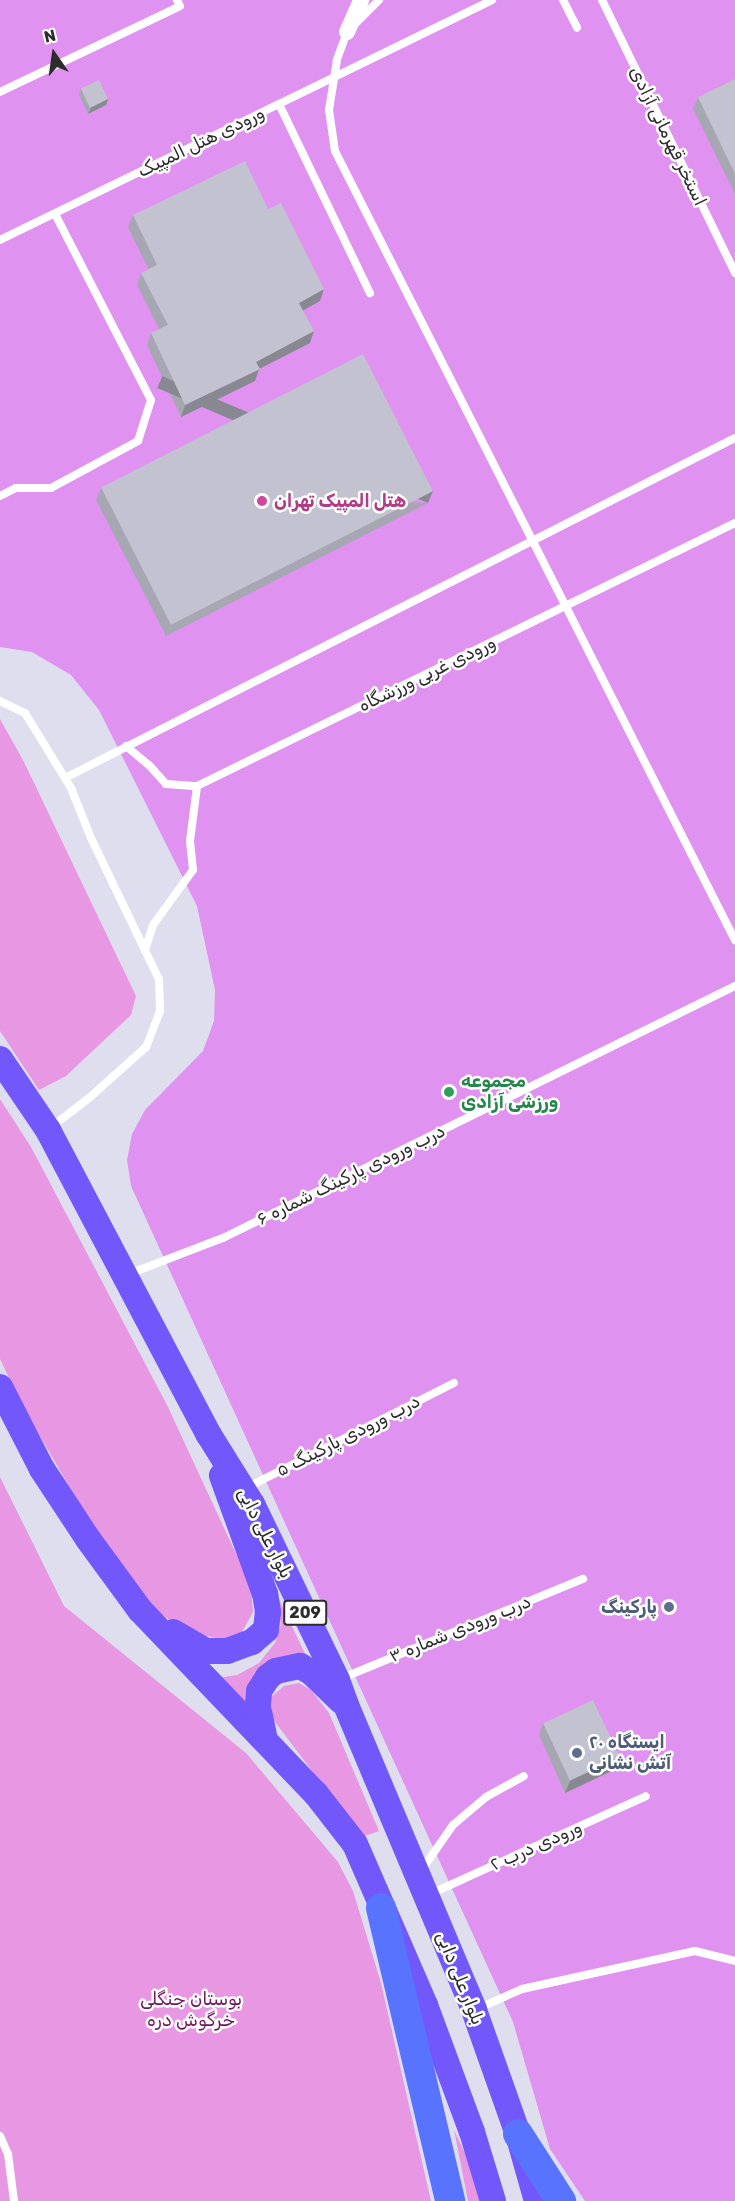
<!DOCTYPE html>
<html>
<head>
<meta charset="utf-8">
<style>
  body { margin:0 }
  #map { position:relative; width:735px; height:2201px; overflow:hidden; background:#dedeee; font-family:Rubik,Cairo,sans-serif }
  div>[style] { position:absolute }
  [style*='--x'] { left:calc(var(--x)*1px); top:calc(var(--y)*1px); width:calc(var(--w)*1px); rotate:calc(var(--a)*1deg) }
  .green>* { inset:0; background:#e897e3 }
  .pitch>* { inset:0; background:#e092f0 }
  .lane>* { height:8px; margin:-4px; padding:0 4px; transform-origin:4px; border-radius:4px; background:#fff }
  .street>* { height:16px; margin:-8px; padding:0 8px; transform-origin:8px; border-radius:8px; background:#fff }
  .primary>* { height:26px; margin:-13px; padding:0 13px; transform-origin:13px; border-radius:13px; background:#7257fa }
  .highway>* { height:30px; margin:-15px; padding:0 15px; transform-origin:15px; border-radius:15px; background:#5874ff }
  .wall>* { inset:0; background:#a7a7b3 }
  .shaded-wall>* { inset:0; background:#888892; transform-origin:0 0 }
  .building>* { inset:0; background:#c2c2d0; transform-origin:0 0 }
  .dots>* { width:16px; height:16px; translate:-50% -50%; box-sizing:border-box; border:3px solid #fff; border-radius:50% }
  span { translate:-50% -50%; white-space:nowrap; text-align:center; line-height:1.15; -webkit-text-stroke:5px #fff; paint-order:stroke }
  .shield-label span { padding:2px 4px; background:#fff; border:2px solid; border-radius:4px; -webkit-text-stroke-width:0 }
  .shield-label { font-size:16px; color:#2c2c2c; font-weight:700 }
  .street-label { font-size:18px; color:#2c2c2c }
  .hotel-label { font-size:18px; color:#b23c85; font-weight:700 }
  .left { translate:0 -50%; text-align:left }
  .leisure-label { font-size:18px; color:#27864d; font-weight:700 }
  .service-label { font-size:18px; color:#4e5e75; font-weight:700 }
  .right { translate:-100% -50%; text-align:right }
  .park-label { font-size:18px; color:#6f165e }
  .north { position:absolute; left:24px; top:24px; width:60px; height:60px; -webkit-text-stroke:4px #fff; paint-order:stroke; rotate:347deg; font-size:16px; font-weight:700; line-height:24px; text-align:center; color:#2c2c2c }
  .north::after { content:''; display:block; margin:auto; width:21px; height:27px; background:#2c2c2c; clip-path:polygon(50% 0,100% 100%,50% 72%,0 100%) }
</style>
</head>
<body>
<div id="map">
  <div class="green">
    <div style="clip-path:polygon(0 719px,24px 762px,136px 996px,131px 1015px,66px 1076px,39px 1090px,0 1031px)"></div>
    <div style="clip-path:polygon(0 1099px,31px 1147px,167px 1405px,251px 1586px,253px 1612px,242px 1632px,221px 1639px,187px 1632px,154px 1609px,89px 1521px,21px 1403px,0 1359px)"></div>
    <div style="clip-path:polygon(0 1477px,64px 1606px,246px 1753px,338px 1862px,353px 1891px,381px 1983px,431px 2201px,0 2201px)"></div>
    <div style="clip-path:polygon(274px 1589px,309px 1662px,296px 1659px,252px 1714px,209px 1679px,237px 1675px,259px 1663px,275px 1643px,281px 1624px)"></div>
    <div style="clip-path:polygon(299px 1683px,311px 1690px,329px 1713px,379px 1831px,362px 1837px,272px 1718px,271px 1697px,284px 1686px)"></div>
    <div style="clip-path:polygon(454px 2130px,466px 2155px,480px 2201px,468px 2201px)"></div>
  </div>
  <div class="pitch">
    <div style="clip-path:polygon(0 0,735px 0,735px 2201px,585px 2201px,550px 2149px,513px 2022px,131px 1186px,127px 1160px,132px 1134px,145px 1110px,203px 1051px,214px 1021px,215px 990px,197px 906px,99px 710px,71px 675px,32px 652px,0 647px)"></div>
  </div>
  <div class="lane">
    <div style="--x:379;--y:0;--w:45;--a:135"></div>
    <div style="--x:347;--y:32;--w:30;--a:110"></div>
    <div style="--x:337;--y:60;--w:51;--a:99.1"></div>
    <div style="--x:329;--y:110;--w:41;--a:81.7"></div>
    <div style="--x:335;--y:151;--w:885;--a:63.12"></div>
    <div style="--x:563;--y:0;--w:31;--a:63"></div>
    <div style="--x:602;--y:0;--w:304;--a:64"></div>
    <div style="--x:0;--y:92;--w:199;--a:-25.5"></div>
    <div style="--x:180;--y:6;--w:7;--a:-117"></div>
    <div style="--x:279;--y:104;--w:237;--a:-26"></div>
    <div style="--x:0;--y:240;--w:310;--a:-26"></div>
    <div style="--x:279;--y:104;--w:210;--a:64.3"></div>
    <div style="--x:0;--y:496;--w:18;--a:-27"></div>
    <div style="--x:16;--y:488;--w:35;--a:0"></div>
    <div style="--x:51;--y:488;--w:99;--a:-28.4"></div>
    <div style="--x:138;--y:441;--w:43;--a:-72.4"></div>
    <div style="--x:151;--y:400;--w:209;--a:-117.3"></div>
    <div style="--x:0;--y:701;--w:28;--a:26"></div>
    <div style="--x:25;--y:713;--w:88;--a:58.5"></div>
    <div style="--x:71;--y:788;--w:54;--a:68.2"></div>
    <div style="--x:91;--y:838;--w:157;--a:64.3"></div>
    <div style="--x:159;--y:979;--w:32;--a:88"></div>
    <div style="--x:160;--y:1011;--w:39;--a:111"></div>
    <div style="--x:146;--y:1047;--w:76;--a:138.2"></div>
    <div style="--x:89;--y:1098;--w:49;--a:142.4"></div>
    <div style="--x:126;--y:746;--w:30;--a:40"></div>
    <div style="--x:149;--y:765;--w:25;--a:48"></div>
    <div style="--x:166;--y:784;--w:31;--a:4"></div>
    <div style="--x:197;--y:786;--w:599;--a:-26.05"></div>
    <div style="--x:65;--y:778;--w:751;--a:-26.91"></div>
    <div style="--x:145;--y:950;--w:26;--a:-72"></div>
    <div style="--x:153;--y:925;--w:68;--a:-54"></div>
    <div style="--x:193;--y:870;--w:29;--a:-96"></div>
    <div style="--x:190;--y:841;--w:55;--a:-82.7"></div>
    <div style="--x:129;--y:1274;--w:101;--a:-21"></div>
    <div style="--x:223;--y:1238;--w:571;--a:-26.21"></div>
    <div style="--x:246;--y:1488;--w:233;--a:-26.8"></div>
    <div style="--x:340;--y:1679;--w:263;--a:-22.4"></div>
    <div style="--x:421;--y:1871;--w:56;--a:-55.2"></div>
    <div style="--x:453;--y:1825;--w:43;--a:-40.3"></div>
    <div style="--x:486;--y:1797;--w:43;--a:-28.9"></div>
    <div style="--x:428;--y:1895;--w:239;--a:-24.4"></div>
    <div style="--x:477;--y:2009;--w:49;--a:-24"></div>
    <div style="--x:522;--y:1989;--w:177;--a:-12.4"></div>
    <div style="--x:695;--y:1951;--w:41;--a:14"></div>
    <div style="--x:0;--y:2136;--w:20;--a:66"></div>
    <div style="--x:8;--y:2154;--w:47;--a:82.7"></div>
  </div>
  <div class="street">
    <div style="--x:347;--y:32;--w:35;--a:-66"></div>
  </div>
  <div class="primary">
    <div style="--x:0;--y:1059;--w:86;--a:55.9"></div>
    <div style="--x:48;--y:1130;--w:345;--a:62.2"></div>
    <div style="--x:209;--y:1435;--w:81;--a:58.1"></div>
    <div style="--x:252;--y:1504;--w:195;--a:64.2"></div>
    <div style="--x:337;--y:1680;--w:27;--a:70"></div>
    <div style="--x:346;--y:1705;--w:331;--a:67.2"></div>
    <div style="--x:474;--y:2010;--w:132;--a:70.5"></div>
    <div style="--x:518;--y:2134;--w:70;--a:74.2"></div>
    <div style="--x:0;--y:1387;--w:92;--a:62.9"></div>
    <div style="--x:42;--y:1469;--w:84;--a:56.7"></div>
    <div style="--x:88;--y:1539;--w:88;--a:53.8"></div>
    <div style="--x:140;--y:1610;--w:255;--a:46.3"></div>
    <div style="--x:316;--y:1794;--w:63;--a:52"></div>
    <div style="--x:355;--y:1844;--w:176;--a:66.5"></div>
    <div style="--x:425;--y:2005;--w:135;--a:69.7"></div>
    <div style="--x:472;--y:2132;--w:72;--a:73.1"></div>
    <div style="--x:173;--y:1632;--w:38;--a:30"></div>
    <div style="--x:206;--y:1651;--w:21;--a:0"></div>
    <div style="--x:227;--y:1651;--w:27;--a:-20"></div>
    <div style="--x:252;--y:1642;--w:18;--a:-41"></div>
    <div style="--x:266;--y:1630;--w:18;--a:-84"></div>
    <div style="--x:268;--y:1612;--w:18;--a:-99"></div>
    <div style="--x:265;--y:1594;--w:126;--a:-110"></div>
    <div style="--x:265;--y:1740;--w:35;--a:-102"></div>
    <div style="--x:258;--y:1706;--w:15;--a:-86"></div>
    <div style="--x:259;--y:1691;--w:17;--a:-57"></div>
    <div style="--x:268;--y:1677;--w:10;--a:-37"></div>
    <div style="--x:276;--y:1671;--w:25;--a:-12"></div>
    <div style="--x:300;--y:1666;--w:13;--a:29"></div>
    <div style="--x:311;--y:1672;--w:42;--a:44"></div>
  </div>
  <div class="highway">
    <div style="--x:381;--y:1908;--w:301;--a:76.7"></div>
    <div style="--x:518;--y:2134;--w:80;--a:57.3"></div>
  </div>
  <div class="wall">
    <div style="clip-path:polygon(735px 79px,735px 194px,693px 109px,698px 97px)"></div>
    <div style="clip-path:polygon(81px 88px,108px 99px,106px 105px,88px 114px,79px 95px)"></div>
    <div style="clip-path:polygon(268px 209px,320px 301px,303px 310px,310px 343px,259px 369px,255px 381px,181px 417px,147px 345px,151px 333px,159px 329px,137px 285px,141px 273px,149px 270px,128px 227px,133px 215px)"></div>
    <div style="clip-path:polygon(101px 488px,428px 503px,166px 636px,96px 500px)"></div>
    <div style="clip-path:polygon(543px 1723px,620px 1757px,616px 1769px,565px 1793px,539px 1735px)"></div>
  </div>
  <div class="shaded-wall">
    <div style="clip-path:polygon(108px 99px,106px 105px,88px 114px,91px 108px)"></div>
    <div style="clip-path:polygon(324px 289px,320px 301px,295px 315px,299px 303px)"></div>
    <div style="clip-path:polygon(314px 331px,310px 343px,259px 369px,255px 381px,181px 417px,185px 405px,256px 362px)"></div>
    <div style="left:433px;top:491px;width:13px;height:294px;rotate:113deg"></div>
    <div style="clip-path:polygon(620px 1757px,616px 1769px,565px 1793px,570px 1781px)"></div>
  </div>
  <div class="building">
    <div style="clip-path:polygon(735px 79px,735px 174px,698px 97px)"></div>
    <div style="left:99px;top:80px;width:21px;height:20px;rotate:65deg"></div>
    <div style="clip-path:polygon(245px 161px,268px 209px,281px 203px,324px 289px,299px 303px,314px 331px,256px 362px,260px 369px,185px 405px,151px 333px,168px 325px,141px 273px,157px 265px,133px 215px)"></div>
    <div style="left:363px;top:354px;width:154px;height:294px;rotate:63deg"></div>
    <div style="left:593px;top:1700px;width:63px;height:55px;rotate:65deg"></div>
  </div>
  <div class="dots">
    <div style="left:262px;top:501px;background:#d1479c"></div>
    <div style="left:449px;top:1092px;background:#2e9e5b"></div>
    <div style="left:669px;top:1607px;background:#5c6f8a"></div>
    <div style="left:577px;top:1753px;background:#5c6f8a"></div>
  </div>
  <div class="shield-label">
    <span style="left:305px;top:1613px">209</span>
  </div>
  <div class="street-label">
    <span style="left:668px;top:136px;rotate:64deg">استخر قهرمانی آزادی</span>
    <span style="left:201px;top:142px;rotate:-26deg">ورودی هتل المپیک</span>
    <span style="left:427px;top:674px;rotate:-26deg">ورودی غربی ورزشگاه</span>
    <span style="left:351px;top:1175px;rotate:-26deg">درب ورودی پارکینگ شماره ۶</span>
    <span style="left:348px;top:1436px;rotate:-27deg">درب ورودی پارکینگ ۵</span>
    <span style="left:265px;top:1533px;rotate:63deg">بلوار علی دایی</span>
    <span style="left:460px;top:1629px;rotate:-22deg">درب ورودی شماره ۳</span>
    <span style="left:536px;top:1846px;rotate:-24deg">ورودی درب ۲</span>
    <span style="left:460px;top:1978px;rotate:68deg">بلوار علی دایی</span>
  </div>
  <div class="hotel-label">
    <span class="left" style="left:274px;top:501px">هتل المپیک تهران</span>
  </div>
  <div class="leisure-label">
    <span class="left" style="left:461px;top:1092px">مجموعه<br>ورزشی آزادی</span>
  </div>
  <div class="service-label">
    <span class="right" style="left:657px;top:1607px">پارکینگ</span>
    <span class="left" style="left:589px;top:1753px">ایستگاه ۲۰<br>آتش نشانی</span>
  </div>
  <div class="park-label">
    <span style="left:191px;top:2010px">بوستان جنگلی<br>خرگوش دره</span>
  </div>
  <div class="north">N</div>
</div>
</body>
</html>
